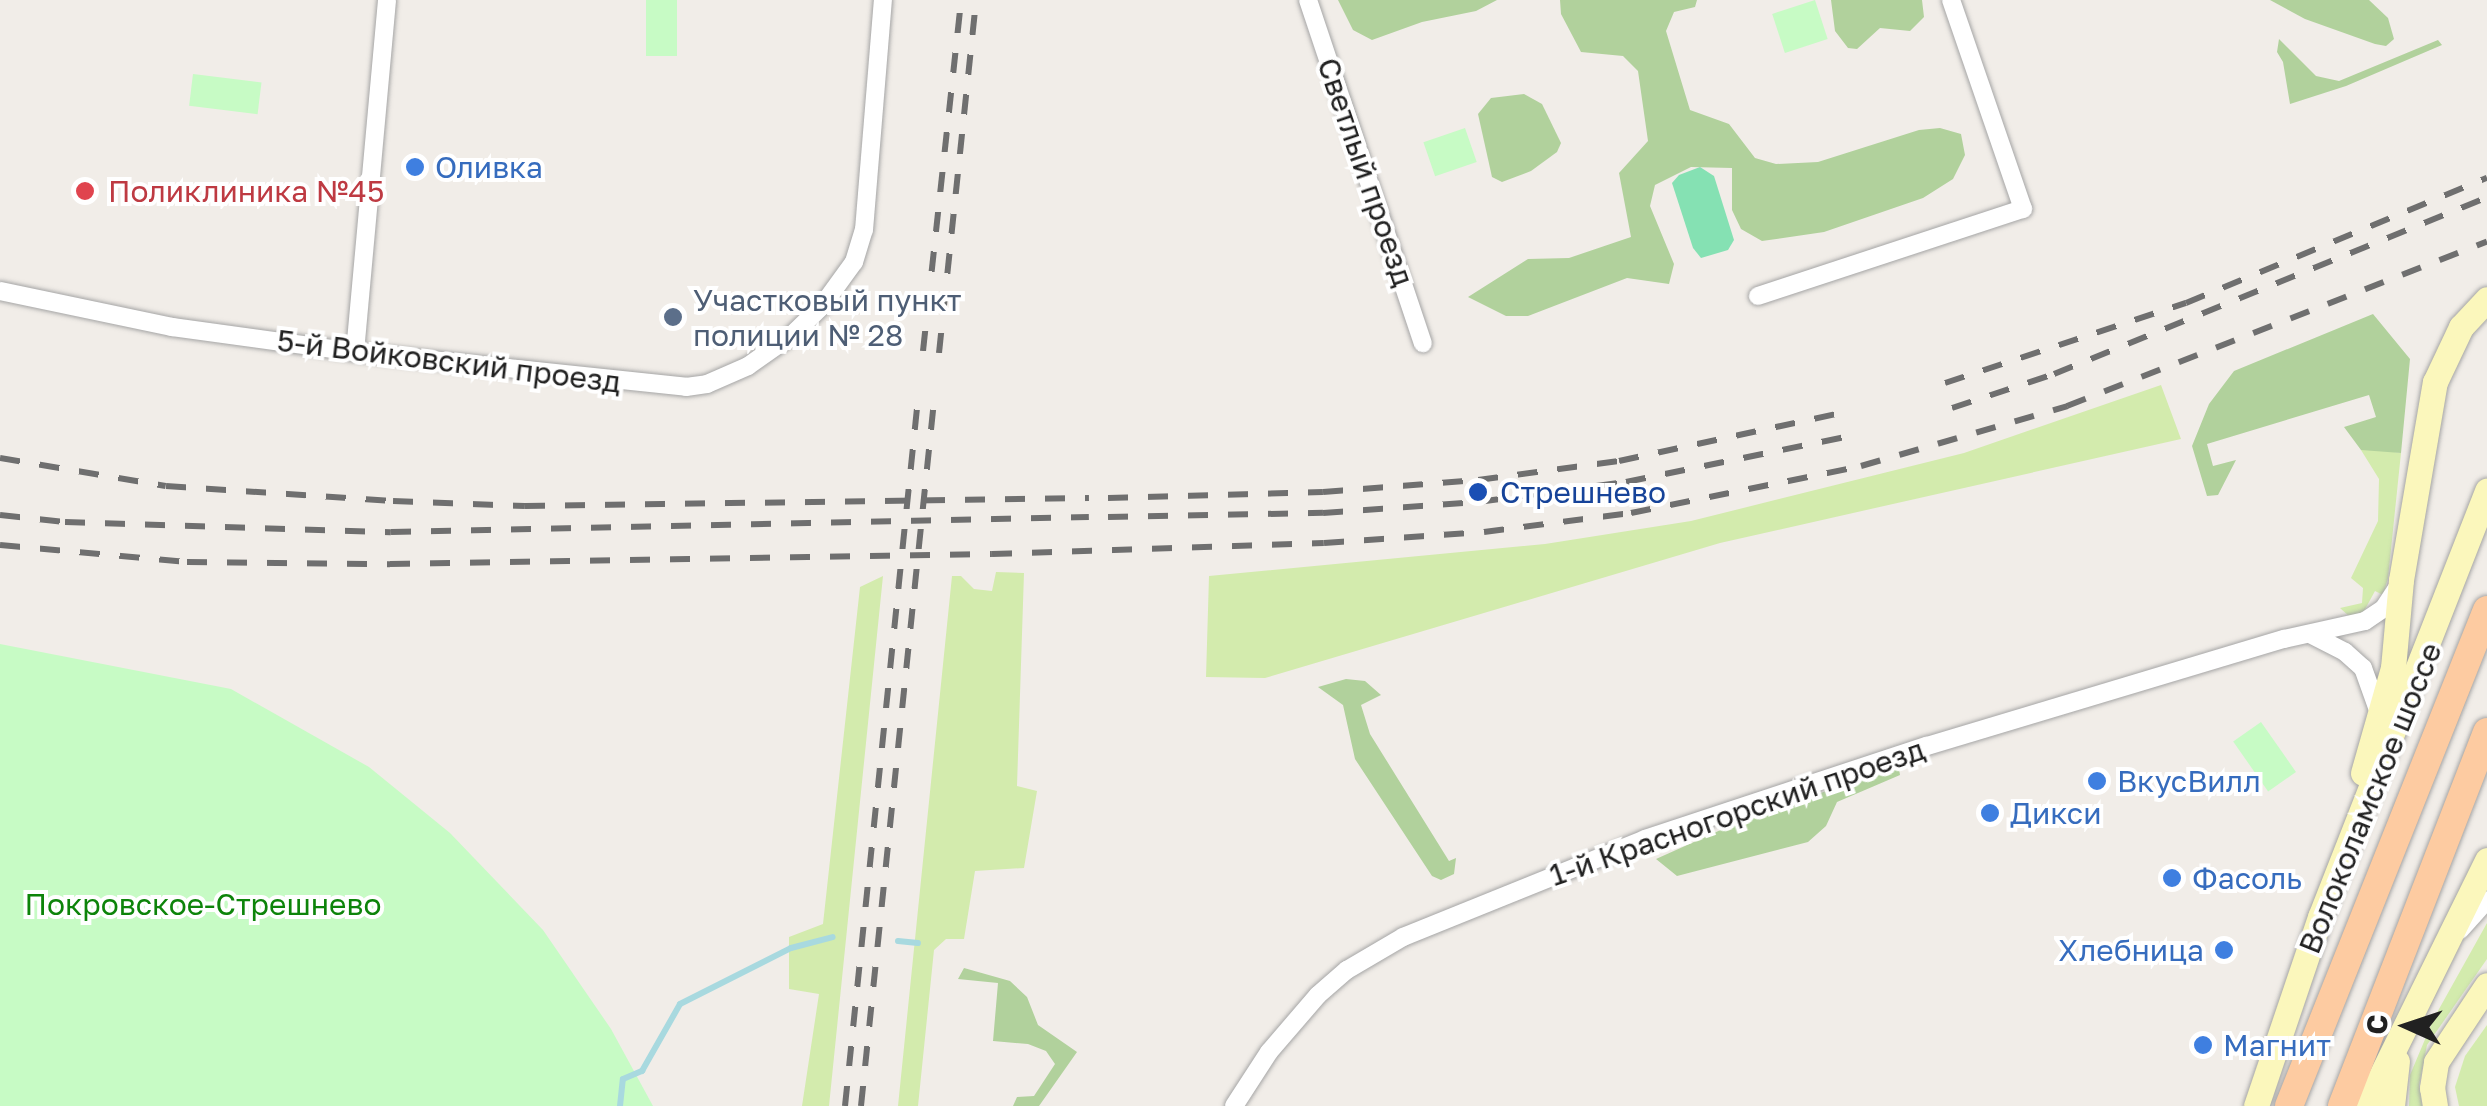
<!DOCTYPE html>
<html>
<head>
<meta charset="utf-8">
<style>
  body { margin:0 }
  #map { position:relative; width:2487px; height:1106px; overflow:hidden; background:#f1ede8; font-family:"Golos Text",sans-serif }
  div>[style] { position:absolute }
  [style*='--x'] { left:calc(var(--x)*1px); top:calc(var(--y)*1px); width:calc(var(--w)*1px); rotate:calc(var(--a)*1deg) }
  .grass>* { inset:0; background:#d3ebad }
  .forest>* { inset:0; background:#b1d19c }
  .park>* { inset:0; background:#c7fbc5; transform-origin:0 0 }
  .pitch>* { inset:0; background:#85e1b3 }
  .stream>* { height:6px; margin:-3px; padding:0 3px; transform-origin:3px; border-radius:3px; background:#a8d9df }
  .roads { filter:drop-shadow(0 0 2px #a5a5a5) drop-shadow(0 0 2px #a5a5a5) }
  .street>* { height:18px; margin:-9px; padding:0 9px; transform-origin:9px; border-radius:9px; background:#fff }
  .secondary>* { height:25px; margin:-12.5px; padding:0 12.5px; transform-origin:12.5px; border-radius:12.5px; background:#fbf7bc }
  .primary>* { height:28px; margin:-14px; padding:0 14px; transform-origin:14px; border-radius:14px; background:#fdcba1 }
  .rail>* { height:6px; margin-top:-3px; transform-origin:0; background:repeating-linear-gradient(90deg,#6f6f6f 0 20px,transparent 0 40px) }
  .dots>* { width:28px; height:28px; translate:-50% -50%; box-sizing:border-box; border:5px solid #fff; border-radius:50% }
  span { translate:-50% -50%; white-space:nowrap; text-align:center; line-height:1.15; -webkit-text-stroke:8px #fff; paint-order:stroke }
  .shop-label { font-size:30px; color:#366cbe }
  .left { translate:0 -50%; text-align:left }
  .right { translate:-100% -50%; text-align:right }
  .street-label { font-size:30px; color:#212121 }
  .health-label { font-size:30px; color:#be3a42 }
  .service-label { font-size:30px; color:#4e5e75 }
  .transit-label { font-size:30px; color:#164399 }
  .park-label { font-size:30px; color:#0d840a }
  .north { position:absolute; left:2357px; top:976px; width:100px; height:100px; -webkit-text-stroke:8px #fff; paint-order:stroke; rotate:273deg; font-size:28px; font-weight:700; line-height:40px; text-align:center; color:#212121 }
  .north::after { content:''; display:block; margin:auto; width:35px; height:45px; background:#212121; clip-path:polygon(50% 0,100% 100%,50% 72%,0 100%) }
</style>
</head>
<body>
<div id="map">
  <div class="grass">
    <div style="clip-path:polygon(2161px 385px,2181px 439px,1720px 543px,1265px 678px,1206px 677px,1209px 576px,1545px 544px,1691px 521px,1964px 453px)"></div>
    <div style="clip-path:polygon(2374px 449px,2401px 453px,2388px 578px,2383px 595px,2375px 591px,2363px 613px,2349px 616px,2340px 608px,2362px 603px,2363px 588px,2351px 578px,2378px 521px,2379px 479px,2361px 450px)"></div>
    <div style="clip-path:polygon(996px 572px,1024px 573px,1017px 786px,1037px 791px,1024px 868px,975px 871px,964px 939px,946px 939px,934px 950px,918px 1106px,898px 1106px,952px 576px,961px 576px,974px 589px,992px 591px)"></div>
    <div style="clip-path:polygon(883px 576px,829px 1106px,802px 1106px,819px 994px,789px 989px,789px 937px,823px 924px,860px 587px)"></div>
    <div style="clip-path:polygon(2487px 923px,2487px 959px,2427px 1045px,2419px 1085px,2422px 1106px,2409px 1106px,2410px 1075px,2434px 1018px)"></div>
    <div style="clip-path:polygon(2487px 1025px,2487px 1106px,2459px 1106px,2455px 1087px,2465px 1056px)"></div>
  </div>
  <div class="forest">
    <div style="clip-path:polygon(1338px 0,1497px 0,1476px 11px,1422px 22px,1372px 40px,1353px 30px)"></div>
    <div style="clip-path:polygon(1560px 0,1697px 0,1695px 7px,1674px 12px,1666px 31px,1690px 110px,1729px 124px,1755px 158px,1776px 164px,1818px 162px,1919px 130px,1940px 128px,1961px 134px,1965px 155px,1953px 179px,1923px 198px,1824px 232px,1762px 241px,1741px 229px,1732px 210px,1732px 168px,1691px 167px,1655px 185px,1650px 206px,1674px 264px,1669px 284px,1627px 278px,1528px 316px,1506px 316px,1468px 297px,1528px 259px,1569px 258px,1631px 237px,1619px 173px,1648px 141px,1638px 71px,1623px 56px,1581px 52px,1561px 14px)"></div>
    <div style="clip-path:polygon(1831px 0,1922px 0,1924px 17px,1910px 31px,1880px 28px,1857px 49px,1848px 48px,1835px 31px)"></div>
    <div style="clip-path:polygon(2270px 0,2369px 0,2388px 18px,2394px 39px,2386px 46px,2375px 44px,2305px 19px)"></div>
    <div style="clip-path:polygon(2279px 39px,2316px 76px,2339px 81px,2438px 40px,2442px 45px,2346px 86px,2290px 104px,2283px 62px,2277px 52px)"></div>
    <div style="clip-path:polygon(1524px 94px,1542px 104px,1561px 143px,1557px 152px,1531px 171px,1502px 182px,1492px 177px,1478px 114px,1491px 98px)"></div>
    <div style="clip-path:polygon(2373px 314px,2410px 359px,2401px 453px,2361px 450px,2344px 427px,2376px 417px,2369px 395px,2207px 444px,2213px 466px,2236px 460px,2218px 495px,2207px 496px,2192px 446px,2209px 404px,2234px 371px)"></div>
    <div style="clip-path:polygon(1346px 679px,1365px 681px,1381px 695px,1361px 705px,1370px 734px,1449px 861px,1456px 858px,1454px 874px,1441px 880px,1432px 876px,1355px 759px,1343px 705px,1318px 687px)"></div>
    <div style="clip-path:polygon(1893px 767px,1899px 769px,1900px 775px,1837px 802px,1826px 826px,1808px 842px,1677px 876px,1656px 859px,1734px 824px)"></div>
    <div style="clip-path:polygon(964px 968px,1010px 981px,1027px 997px,1038px 1025px,1077px 1052px,1039px 1106px,1013px 1106px,1017px 1097px,1034px 1096px,1055px 1064px,1046px 1051px,1028px 1044px,993px 1041px,998px 983px,958px 979px)"></div>
  </div>
  <div class="park">
    <div style="left:646px;top:0;width:31px;height:56px"></div>
    <div style="left:1815px;top:0;width:41px;height:45px;rotate:72deg"></div>
    <div style="left:193px;top:74px;width:69px;height:32px;rotate:7deg"></div>
    <div style="left:1465px;top:128px;width:36px;height:44px;rotate:71deg"></div>
    <div style="clip-path:polygon(0 644px,231px 689px,369px 767px,450px 833px,543px 930px,611px 1029px,653px 1106px,0 1106px)"></div>
    <div style="left:2261px;top:722px;width:61px;height:34px;rotate:55deg"></div>
  </div>
  <div class="pitch">
    <div style="clip-path:polygon(1700px 167px,1714px 176px,1734px 240px,1728px 250px,1701px 258px,1693px 248px,1672px 183px,1679px 175px)"></div>
  </div>
  <div class="stream">
    <div style="--x:898;--y:941;--w:20;--a:6"></div>
    <div style="--x:620;--y:1106;--w:27;--a:-84"></div>
    <div style="--x:623;--y:1079;--w:21;--a:-23"></div>
    <div style="--x:642;--y:1071;--w:77;--a:-60.4"></div>
    <div style="--x:680;--y:1004;--w:124;--a:-26.8"></div>
    <div style="--x:791;--y:948;--w:43;--a:-14.7"></div>
  </div>
  <div class="roads">
    <div class="street">
      <div style="--x:1308;--y:0;--w:362;--a:71.5"></div>
      <div style="--x:0;--y:291;--w:176;--a:11.8"></div>
      <div style="--x:172;--y:327;--w:185;--a:7.8"></div>
      <div style="--x:355;--y:352;--w:333;--a:6"></div>
      <div style="--x:686;--y:387;--w:21;--a:-8"></div>
      <div style="--x:707;--y:384;--w:45;--a:-23.7"></div>
      <div style="--x:748;--y:366;--w:54;--a:-35.2"></div>
      <div style="--x:792;--y:335;--w:42;--a:-44"></div>
      <div style="--x:822;--y:306;--w:54;--a:-54"></div>
      <div style="--x:854;--y:262;--w:34;--a:-73"></div>
      <div style="--x:864;--y:230;--w:231;--a:-85.3"></div>
      <div style="--x:1758;--y:296;--w:279;--a:-18.2"></div>
      <div style="--x:2023;--y:209;--w:221;--a:-109"></div>
      <div style="--x:355;--y:352;--w:353;--a:-84.8"></div>
      <div style="--x:2310;--y:634;--w:39;--a:27"></div>
      <div style="--x:2345;--y:652;--w:24;--a:42"></div>
      <div style="--x:2363;--y:668;--w:45;--a:70.3"></div>
      <div style="--x:2460;--y:930;--w:40;--a:-48"></div>
      <div style="--x:1234;--y:1106;--w:64;--a:-57.1"></div>
      <div style="--x:1269;--y:1052;--w:75;--a:-49.3"></div>
      <div style="--x:1318;--y:995;--w:38;--a:-41"></div>
      <div style="--x:1347;--y:970;--w:65;--a:-30.5"></div>
      <div style="--x:1403;--y:937;--w:261;--a:-22"></div>
      <div style="--x:1645;--y:839;--w:297;--a:-18.3"></div>
      <div style="--x:1927;--y:746;--w:373;--a:-16.7"></div>
      <div style="--x:2284;--y:639;--w:83;--a:-12.5"></div>
      <div style="--x:2365;--y:621;--w:23;--a:-34"></div>
      <div style="--x:2384;--y:608;--w:24;--a:-57"></div>
    </div>
    <div class="secondary">
      <div style="--x:2363;--y:773;--w:109;--a:-74.1"></div>
      <div style="--x:2393;--y:668;--w:88;--a:-84.8"></div>
      <div style="--x:2401;--y:580;--w:201;--a:-80.3"></div>
      <div style="--x:2435;--y:382;--w:61;--a:-64.7"></div>
      <div style="--x:2461;--y:327;--w:38;--a:-47"></div>
      <div style="--x:2256;--y:1106;--w:200;--a:-71.3"></div>
      <div style="--x:2320;--y:917;--w:458;--a:-68.6"></div>
      <div style="--x:2366;--y:1106;--w:274;--a:-63.8"></div>
      <div style="--x:2392;--y:1106;--w:45;--a:-83.7"></div>
      <div style="--x:2435;--y:1106;--w:18;--a:-99"></div>
      <div style="--x:2432;--y:1088;--w:26;--a:-81"></div>
      <div style="--x:2436;--y:1062;--w:92;--a:-56.5"></div>
    </div>
    <div class="primary">
      <div style="--x:2289;--y:1106;--w:534;--a:-68.24"></div>
      <div style="--x:2342;--y:1106;--w:401;--a:-68.8"></div>
    </div>
  </div>
  <div class="rail">
    <div style="--x:923;--y:351;--w:353;--a:-83.8"></div>
    <div style="--x:939;--y:353;--w:355;--a:-84"></div>
    <div style="--x:1945;--y:383;--w:254;--a:-18.4"></div>
    <div style="--x:2186;--y:303;--w:326;--a:-22.6"></div>
    <div style="--x:1952;--y:408;--w:108;--a:-18.4"></div>
    <div style="--x:2054;--y:374;--w:468;--a:-22.2"></div>
    <div style="--x:0;--y:458;--w:168;--a:9.6"></div>
    <div style="--x:166;--y:486;--w:227;--a:3.8"></div>
    <div style="--x:393;--y:501;--w:132;--a:2.2"></div>
    <div style="--x:525;--y:506;--w:564;--a:-0.81"></div>
    <div style="--x:1108;--y:498;--w:215;--a:-1.6"></div>
    <div style="--x:1323;--y:492;--w:155;--a:-4.4"></div>
    <div style="--x:1478;--y:480;--w:142;--a:-7.7"></div>
    <div style="--x:1619;--y:461;--w:231;--a:-12.2"></div>
    <div style="--x:0;--y:515;--w:65;--a:6.1"></div>
    <div style="--x:65;--y:522;--w:326;--a:1.8"></div>
    <div style="--x:391;--y:532;--w:698;--a:-1.23"></div>
    <div style="--x:1108;--y:517;--w:215;--a:-1.1"></div>
    <div style="--x:1323;--y:513;--w:155;--a:-4.1"></div>
    <div style="--x:1478;--y:502;--w:149;--a:-7.7"></div>
    <div style="--x:1626;--y:482;--w:230;--a:-11.6"></div>
    <div style="--x:0;--y:545;--w:188;--a:5.2"></div>
    <div style="--x:187;--y:562;--w:203;--a:0.6"></div>
    <div style="--x:390;--y:564;--w:602;--a:-0.95"></div>
    <div style="--x:992;--y:554;--w:332;--a:-1.9"></div>
    <div style="--x:1324;--y:543;--w:160;--a:-3.9"></div>
    <div style="--x:1484;--y:532;--w:148;--a:-7.4"></div>
    <div style="--x:1631;--y:513;--w:235;--a:-11.5"></div>
    <div style="--x:1861;--y:466;--w:215;--a:-16.2"></div>
    <div style="--x:2067;--y:406;--w:451;--a:-21.4"></div>
    <div style="--x:845;--y:1106;--w:702;--a:-84.11"></div>
    <div style="--x:861;--y:1106;--w:700;--a:-84.09"></div>
  </div>
  <div class="dots">
    <div style="left:415px;top:167px;background:#3f7fe0"></div>
    <div style="left:85px;top:191px;background:#e0444e"></div>
    <div style="left:673px;top:317px;background:#5c6f8a"></div>
    <div style="left:1478px;top:492px;background:#1a4fb4"></div>
    <div style="left:2097px;top:781px;background:#3f7fe0"></div>
    <div style="left:1990px;top:813px;background:#3f7fe0"></div>
    <div style="left:2172px;top:878px;background:#3f7fe0"></div>
    <div style="left:2224px;top:950px;background:#3f7fe0"></div>
    <div style="left:2203px;top:1045px;background:#3f7fe0"></div>
  </div>
  <div class="shop-label">
    <span class="left" style="left:435px;top:167px">Оливка</span>
    <span class="left" style="left:2117px;top:781px">ВкусВилл</span>
    <span class="left" style="left:2010px;top:813px">Дикси</span>
    <span class="left" style="left:2192px;top:878px">Фасоль</span>
    <span class="right" style="left:2204px;top:950px">Хлебница</span>
    <span class="left" style="left:2223px;top:1045px">Магнит</span>
  </div>
  <div class="street-label">
    <span style="left:1366px;top:172px;rotate:71deg">Светлый проезд</span>
    <span style="left:449px;top:361px;rotate:7deg">5-й Войковский проезд</span>
    <span style="left:2370px;top:798px;rotate:-68deg">Волоколамское шоссе</span>
    <span style="left:1737px;top:812px;rotate:-19deg">1-й Красногорский проезд</span>
  </div>
  <div class="health-label">
    <span class="left" style="left:108px;top:191px">Поликлиника №45</span>
  </div>
  <div class="service-label">
    <span class="left" style="left:693px;top:317px">Участковый пункт<br>полиции № 28</span>
  </div>
  <div class="transit-label">
    <span class="left" style="left:1500px;top:492px">Стрешнево</span>
  </div>
  <div class="park-label">
    <span style="left:203px;top:904px">Покровское-Стрешнево</span>
  </div>
  <div class="north">С</div>
</div>
</body>
</html>
